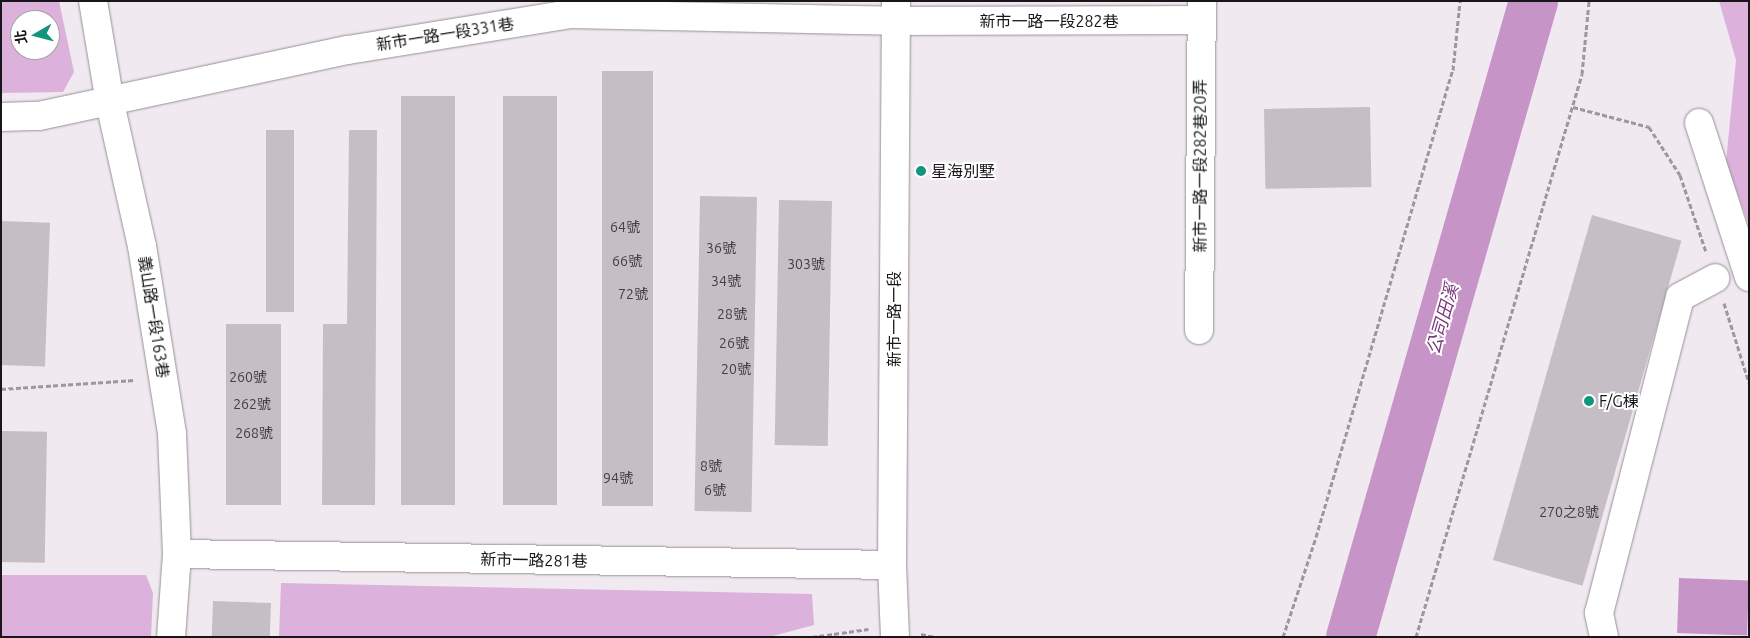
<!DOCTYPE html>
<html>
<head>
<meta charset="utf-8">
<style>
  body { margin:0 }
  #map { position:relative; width:1750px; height:638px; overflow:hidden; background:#f0e9f0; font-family:Ubuntu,"Noto Sans TC",sans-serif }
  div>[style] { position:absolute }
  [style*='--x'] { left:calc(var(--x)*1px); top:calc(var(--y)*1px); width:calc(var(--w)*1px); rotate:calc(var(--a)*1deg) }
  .green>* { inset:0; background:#dcb1dc }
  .water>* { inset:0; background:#c694c7; transform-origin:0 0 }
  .river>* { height:49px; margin:-24.5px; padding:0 24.5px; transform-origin:24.5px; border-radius:24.5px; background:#c694c7 }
  .building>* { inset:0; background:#c5bec5; transform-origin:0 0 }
  .path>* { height:3px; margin-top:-1.5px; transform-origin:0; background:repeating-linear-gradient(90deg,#9d989d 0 5px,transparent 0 7.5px) }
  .roads { filter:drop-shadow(0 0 1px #979097) drop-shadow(0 0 1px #979097) }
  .minor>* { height:28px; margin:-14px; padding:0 14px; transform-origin:14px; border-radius:14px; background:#fff }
  .dots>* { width:14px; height:14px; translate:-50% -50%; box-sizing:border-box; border:2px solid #fff; border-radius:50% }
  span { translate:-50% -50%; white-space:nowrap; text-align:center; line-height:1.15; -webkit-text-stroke:4px #fff; paint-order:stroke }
  .number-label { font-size:14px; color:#434043 }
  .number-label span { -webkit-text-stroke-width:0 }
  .street-label { font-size:16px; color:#181618 }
  .poi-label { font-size:16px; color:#181618 }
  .left { translate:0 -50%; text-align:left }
  .water-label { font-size:18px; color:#783a7a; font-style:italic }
  .frame { position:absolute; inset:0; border:2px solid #181618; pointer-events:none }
  .north { position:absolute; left:10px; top:10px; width:50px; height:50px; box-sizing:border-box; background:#fff; border:1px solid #a3a2a3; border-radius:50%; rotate:262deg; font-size:14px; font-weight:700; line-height:20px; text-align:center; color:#181618 }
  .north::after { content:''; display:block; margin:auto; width:18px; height:22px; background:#12947d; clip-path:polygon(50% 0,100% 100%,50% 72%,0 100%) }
</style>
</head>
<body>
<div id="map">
  <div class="green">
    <div style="clip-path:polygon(evenodd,1px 1px,59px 1px,74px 72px,63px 92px,1px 93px,1px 1px,20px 20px,50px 20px,50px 50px,20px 50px,20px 20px)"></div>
    <div style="clip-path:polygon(1719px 1px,1749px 1px,1749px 225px,1726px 162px,1736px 60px)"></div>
    <div style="clip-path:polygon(1px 575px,146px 575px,153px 593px,151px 637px,1px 637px)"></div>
    <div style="clip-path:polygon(281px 583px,812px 594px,814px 625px,769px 637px,279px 637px)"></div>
  </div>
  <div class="water">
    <div style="left:1679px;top:578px;width:70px;height:55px;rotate:2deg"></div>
  </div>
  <div class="river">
    <div style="--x:1350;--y:637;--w:662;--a:-73.95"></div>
  </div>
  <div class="building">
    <div style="left:602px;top:71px;width:51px;height:435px"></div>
    <div style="left:401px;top:96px;width:54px;height:409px"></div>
    <div style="left:503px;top:96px;width:54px;height:409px"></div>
    <div style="left:1370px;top:107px;width:80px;height:106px;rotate:89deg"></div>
    <div style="left:266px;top:130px;width:28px;height:182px"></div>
    <div style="clip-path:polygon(349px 130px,377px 130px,375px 505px,322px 505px,323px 324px,347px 324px)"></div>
    <div style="left:700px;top:196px;width:57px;height:315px;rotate:1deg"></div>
    <div style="left:779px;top:200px;width:53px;height:245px;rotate:1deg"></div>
    <div style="left:1592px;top:215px;width:93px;height:359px;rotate:16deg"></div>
    <div style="left:1px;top:221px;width:49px;height:144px;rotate:2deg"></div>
    <div style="left:226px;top:324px;width:55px;height:181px"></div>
    <div style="left:1px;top:431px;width:46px;height:131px;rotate:1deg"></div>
    <div style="left:213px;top:601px;width:58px;height:36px;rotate:2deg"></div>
  </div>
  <div class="path">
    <div style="--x:1573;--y:107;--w:79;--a:14.7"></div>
    <div style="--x:1649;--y:127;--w:57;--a:57.1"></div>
    <div style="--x:1680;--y:175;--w:81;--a:71.3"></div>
    <div style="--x:1724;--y:303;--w:84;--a:72.6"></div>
    <div style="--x:1;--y:389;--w:134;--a:-3.8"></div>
    <div style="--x:921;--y:634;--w:14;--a:12"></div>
    <div style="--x:812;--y:637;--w:57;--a:-8.1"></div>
    <div style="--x:1283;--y:637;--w:105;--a:-71.7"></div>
    <div style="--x:1316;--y:537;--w:487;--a:-73.7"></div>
    <div style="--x:1453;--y:70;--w:69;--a:-84.2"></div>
    <div style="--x:1416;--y:637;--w:587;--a:-73.57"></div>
    <div style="--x:1582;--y:74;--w:73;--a:-84.5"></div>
  </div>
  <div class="roads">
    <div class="minor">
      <div style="--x:93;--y:1;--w:103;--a:80.5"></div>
      <div style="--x:110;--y:103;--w:147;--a:77.4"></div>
      <div style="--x:142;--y:246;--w:190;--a:80.9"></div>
      <div style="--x:172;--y:434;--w:120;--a:87.6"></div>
      <div style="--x:177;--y:554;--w:83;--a:94.1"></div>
      <div style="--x:1;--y:117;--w:38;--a:-2"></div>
      <div style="--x:39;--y:116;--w:316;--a:-12.1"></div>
      <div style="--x:348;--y:50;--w:226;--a:-9.2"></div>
      <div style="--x:571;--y:14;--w:325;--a:1.2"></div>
      <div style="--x:896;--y:21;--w:305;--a:-0.2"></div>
      <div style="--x:1699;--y:123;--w:162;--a:72"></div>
      <div style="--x:1199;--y:330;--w:329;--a:-89.5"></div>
      <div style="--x:177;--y:554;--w:715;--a:0.88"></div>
      <div style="--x:895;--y:637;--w:72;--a:-92.4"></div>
      <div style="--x:892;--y:565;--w:564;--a:-89.59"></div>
      <div style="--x:1604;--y:637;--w:25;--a:-102"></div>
      <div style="--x:1599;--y:613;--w:326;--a:-75.6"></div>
      <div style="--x:1680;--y:297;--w:40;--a:-28"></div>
    </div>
  </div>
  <div class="dots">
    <div style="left:921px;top:171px;background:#12947d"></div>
    <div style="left:1589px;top:401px;background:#12947d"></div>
  </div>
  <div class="number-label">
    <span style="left:625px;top:227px">64號</span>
    <span style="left:721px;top:248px">36號</span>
    <span style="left:627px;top:261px">66號</span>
    <span style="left:806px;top:264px">303號</span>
    <span style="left:726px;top:281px">34號</span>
    <span style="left:633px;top:294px">72號</span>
    <span style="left:732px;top:314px">28號</span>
    <span style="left:734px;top:343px">26號</span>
    <span style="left:736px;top:369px">20號</span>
    <span style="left:248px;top:377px">260號</span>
    <span style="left:252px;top:404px">262號</span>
    <span style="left:254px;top:433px">268號</span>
    <span style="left:711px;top:466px">8號</span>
    <span style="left:618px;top:478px">94號</span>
    <span style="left:715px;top:490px">6號</span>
    <span style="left:1569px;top:512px">270之8號</span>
  </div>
  <div class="street-label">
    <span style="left:1049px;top:21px">新市一路一段282巷</span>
    <span style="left:445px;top:34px;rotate:-9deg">新市一路一段331巷</span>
    <span style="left:1200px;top:166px;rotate:-90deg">新市一路一段282巷20弄</span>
    <span style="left:154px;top:317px;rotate:81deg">義山路一段163巷</span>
    <span style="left:894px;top:319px;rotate:-90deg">新市一路一段</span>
    <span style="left:534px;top:560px;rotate:1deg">新市一路281巷</span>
  </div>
  <div class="poi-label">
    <span class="left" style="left:931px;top:171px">星海別墅</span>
    <span class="left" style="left:1599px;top:401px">F/G棟</span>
  </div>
  <div class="water-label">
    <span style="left:1442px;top:319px;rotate:-74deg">公司田溪</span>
  </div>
  <div class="frame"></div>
  <div class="north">北</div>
</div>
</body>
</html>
